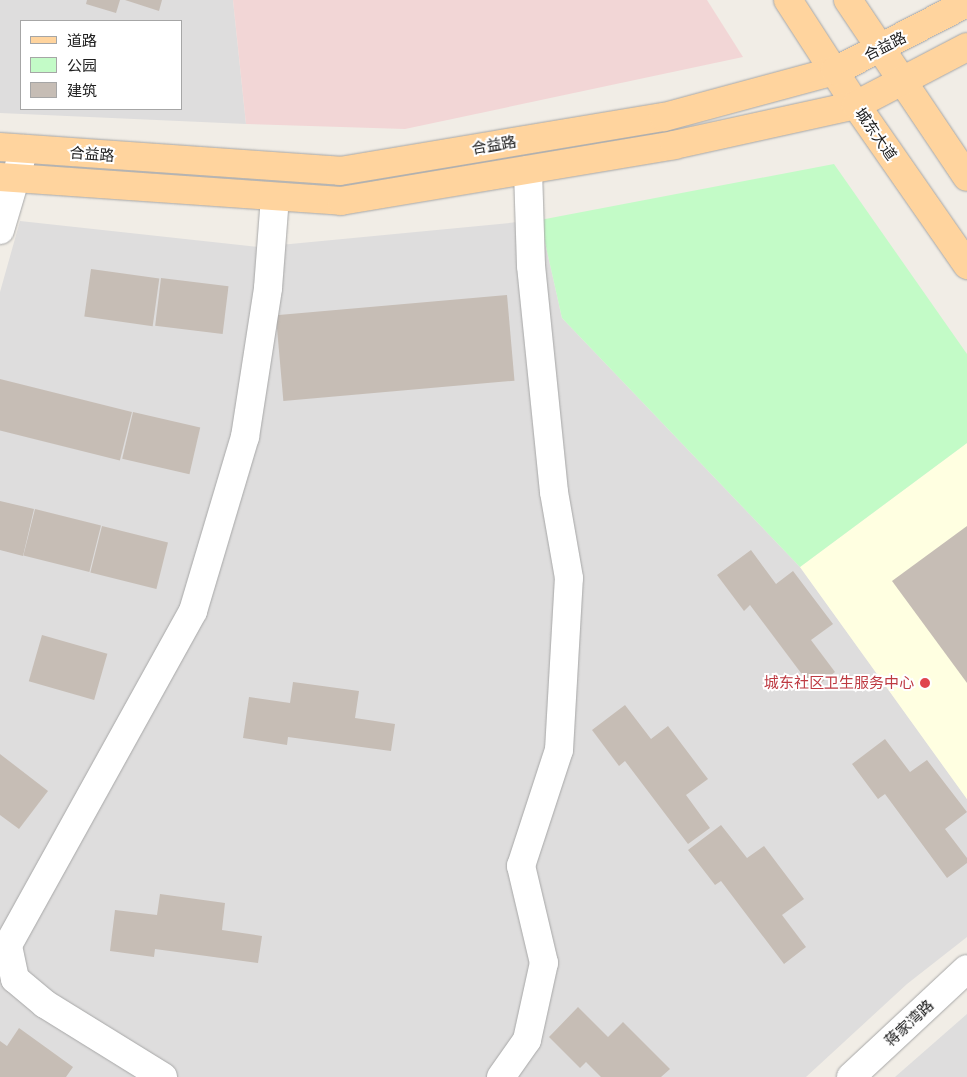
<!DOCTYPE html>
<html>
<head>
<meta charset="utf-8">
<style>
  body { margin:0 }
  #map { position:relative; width:967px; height:1077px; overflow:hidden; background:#f1ede6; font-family:"Archivo Narrow","Noto Sans SC",sans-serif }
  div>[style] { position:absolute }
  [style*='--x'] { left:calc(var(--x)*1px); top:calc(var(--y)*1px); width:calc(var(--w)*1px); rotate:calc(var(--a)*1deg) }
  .residential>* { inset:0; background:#dedddd }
  .commercial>* { inset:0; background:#f2d6d6 }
  .education>* { inset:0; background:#ffffe1 }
  .park>* { inset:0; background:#c3fbc7 }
  .building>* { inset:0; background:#c6bdb5; transform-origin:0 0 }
  .roads { filter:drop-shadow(0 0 1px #a7a7a7) drop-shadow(0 0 1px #a7a7a7) }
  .minor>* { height:28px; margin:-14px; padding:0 14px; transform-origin:14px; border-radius:14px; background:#fff }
  .major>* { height:28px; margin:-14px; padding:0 14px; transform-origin:14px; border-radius:14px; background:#ffd49e }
  .dots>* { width:14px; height:14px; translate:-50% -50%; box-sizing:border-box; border:2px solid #fff; border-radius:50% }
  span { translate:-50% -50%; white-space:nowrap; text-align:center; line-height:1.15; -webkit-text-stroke:4px #fff; paint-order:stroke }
  .street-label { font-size:15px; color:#202020 }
  .health-label { font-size:15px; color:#be3a42 }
  .right { translate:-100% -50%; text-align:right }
  .legend { position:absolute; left:20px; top:20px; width:162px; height:90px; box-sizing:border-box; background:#fff; border:1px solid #a6a6a6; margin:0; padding:6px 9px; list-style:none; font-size:15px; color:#202020 }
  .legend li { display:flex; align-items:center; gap:10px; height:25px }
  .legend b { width:25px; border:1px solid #a6a6a6 }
</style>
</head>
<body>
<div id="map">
  <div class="residential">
    <div style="clip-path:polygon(evenodd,0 0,233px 0,246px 124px,0 113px,0 0,21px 21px,181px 21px,181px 109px,21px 109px,21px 21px)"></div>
    <div style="clip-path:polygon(540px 220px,562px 318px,800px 567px,967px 799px,967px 937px,907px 984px,806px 1077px,0 1077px,0 292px,20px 221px,259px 247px)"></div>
    <div style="clip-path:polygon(967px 1014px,967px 1077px,895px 1077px)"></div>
  </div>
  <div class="commercial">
    <div style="clip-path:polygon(233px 0,707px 0,743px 57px,405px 129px,246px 124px)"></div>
  </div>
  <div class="education">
    <div style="clip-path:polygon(967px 443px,967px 799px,800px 567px)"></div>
  </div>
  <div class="park">
    <div style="clip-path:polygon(834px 164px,967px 354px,967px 443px,800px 567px,562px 318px,540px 220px)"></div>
  </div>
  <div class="building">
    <div style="clip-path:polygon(87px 0,120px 0,116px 13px,86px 4px)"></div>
    <div style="clip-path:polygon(125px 0,162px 0,159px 11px)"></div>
    <div style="left:91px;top:269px;width:69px;height:48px;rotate:8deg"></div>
    <div style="left:161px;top:278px;width:68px;height:48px;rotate:7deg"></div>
    <div style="left:507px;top:295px;width:86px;height:232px;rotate:85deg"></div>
    <div style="left:0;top:379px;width:136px;height:50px;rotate:14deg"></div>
    <div style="left:133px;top:412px;width:69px;height:48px;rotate:13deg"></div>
    <div style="clip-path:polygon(0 501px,34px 509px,23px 556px,0 550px)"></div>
    <div style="left:35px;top:509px;width:68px;height:48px;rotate:14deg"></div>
    <div style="left:102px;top:526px;width:68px;height:48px;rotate:14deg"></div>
    <div style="clip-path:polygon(967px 526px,967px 683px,892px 581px)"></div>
    <div style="clip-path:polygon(751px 550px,776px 584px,793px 571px,833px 624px,811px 640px,835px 672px,813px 689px,750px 605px,744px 611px,717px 575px)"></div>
    <div style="left:42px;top:635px;width:68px;height:48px;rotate:16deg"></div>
    <div style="clip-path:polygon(293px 682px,359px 691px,355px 718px,395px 724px,391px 751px,288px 737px,287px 745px,243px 738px,249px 697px,290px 703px)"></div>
    <div style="clip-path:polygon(625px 705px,651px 739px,668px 726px,708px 779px,686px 795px,710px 828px,688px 844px,625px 761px,619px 766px,592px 730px)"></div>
    <div style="clip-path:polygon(885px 739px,910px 772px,927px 760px,967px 812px,945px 829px,967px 858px,967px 863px,947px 878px,885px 794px,878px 799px,852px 764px)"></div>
    <div style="clip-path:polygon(0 754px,48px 791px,19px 829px,0 815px)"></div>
    <div style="clip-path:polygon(721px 825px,747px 858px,764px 846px,804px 899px,782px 915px,806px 947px,784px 964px,721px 881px,715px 885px,688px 850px)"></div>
    <div style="clip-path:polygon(160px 894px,225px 903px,222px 930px,262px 936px,258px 963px,155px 949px,154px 957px,110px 951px,115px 910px,157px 915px)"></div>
    <div style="clip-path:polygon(578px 1007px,608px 1037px,623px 1022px,670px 1069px,661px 1077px,601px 1077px,586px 1062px,580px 1068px,549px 1037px)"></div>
    <div style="clip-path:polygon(19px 1028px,73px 1067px,66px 1077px,0 1077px,0 1041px,7px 1046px)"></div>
  </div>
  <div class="roads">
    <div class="minor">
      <div style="--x:0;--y:230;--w:84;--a:-73.5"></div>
      <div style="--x:163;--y:1077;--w:139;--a:-148.3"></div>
      <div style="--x:45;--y:1004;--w:39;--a:-140"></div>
      <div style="--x:15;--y:979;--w:35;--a:-102"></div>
      <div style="--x:8;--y:945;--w:382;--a:-61"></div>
      <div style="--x:193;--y:611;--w:182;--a:-73.4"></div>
      <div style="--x:245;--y:437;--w:151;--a:-81.2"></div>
      <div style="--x:268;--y:288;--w:91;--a:-85.6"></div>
      <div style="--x:501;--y:1077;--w:45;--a:-54.9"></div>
      <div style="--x:527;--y:1040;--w:79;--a:-77.6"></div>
      <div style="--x:544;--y:963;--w:100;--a:-103.3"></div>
      <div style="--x:521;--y:866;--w:122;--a:-71.9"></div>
      <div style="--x:559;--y:750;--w:172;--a:-86.7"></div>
      <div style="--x:569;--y:578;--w:87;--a:-99.9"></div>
      <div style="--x:554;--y:492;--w:227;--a:-95.8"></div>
      <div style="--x:531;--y:266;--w:96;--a:-91.8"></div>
      <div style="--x:851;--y:1077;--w:158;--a:-43"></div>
    </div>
    <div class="major">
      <div style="--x:788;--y:0;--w:125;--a:57.1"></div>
      <div style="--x:856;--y:105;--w:195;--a:55.2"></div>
      <div style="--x:848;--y:0;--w:213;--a:56.1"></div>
      <div style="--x:0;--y:147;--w:341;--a:4"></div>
      <div style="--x:340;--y:171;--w:328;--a:-9.5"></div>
      <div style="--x:664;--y:117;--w:177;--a:-15.1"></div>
      <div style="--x:835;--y:71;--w:148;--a:-27.3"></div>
      <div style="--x:0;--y:177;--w:342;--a:4"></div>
      <div style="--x:341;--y:201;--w:338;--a:-9.5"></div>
      <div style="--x:674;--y:145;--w:186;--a:-12.4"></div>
      <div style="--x:856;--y:105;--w:125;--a:-27.6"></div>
    </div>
  </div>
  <div class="dots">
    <div style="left:925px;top:683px;background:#e0444e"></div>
  </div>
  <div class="street-label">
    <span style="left:885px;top:46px;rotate:-27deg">合益路</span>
    <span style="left:876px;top:134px;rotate:55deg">城东大道</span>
    <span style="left:494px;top:145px;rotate:-10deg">合益路</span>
    <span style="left:92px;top:154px;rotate:4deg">合益路</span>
    <span style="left:909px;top:1023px;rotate:-43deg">蒋家湾路</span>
  </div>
  <div class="health-label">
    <span class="right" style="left:914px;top:683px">城东社区卫生服务中心</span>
  </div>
  <ul class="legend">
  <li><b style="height:6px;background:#ffd49e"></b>道路</li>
  <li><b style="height:14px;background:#c3fbc7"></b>公园</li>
  <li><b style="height:14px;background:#c6bdb5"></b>建筑</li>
  </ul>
</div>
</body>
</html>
